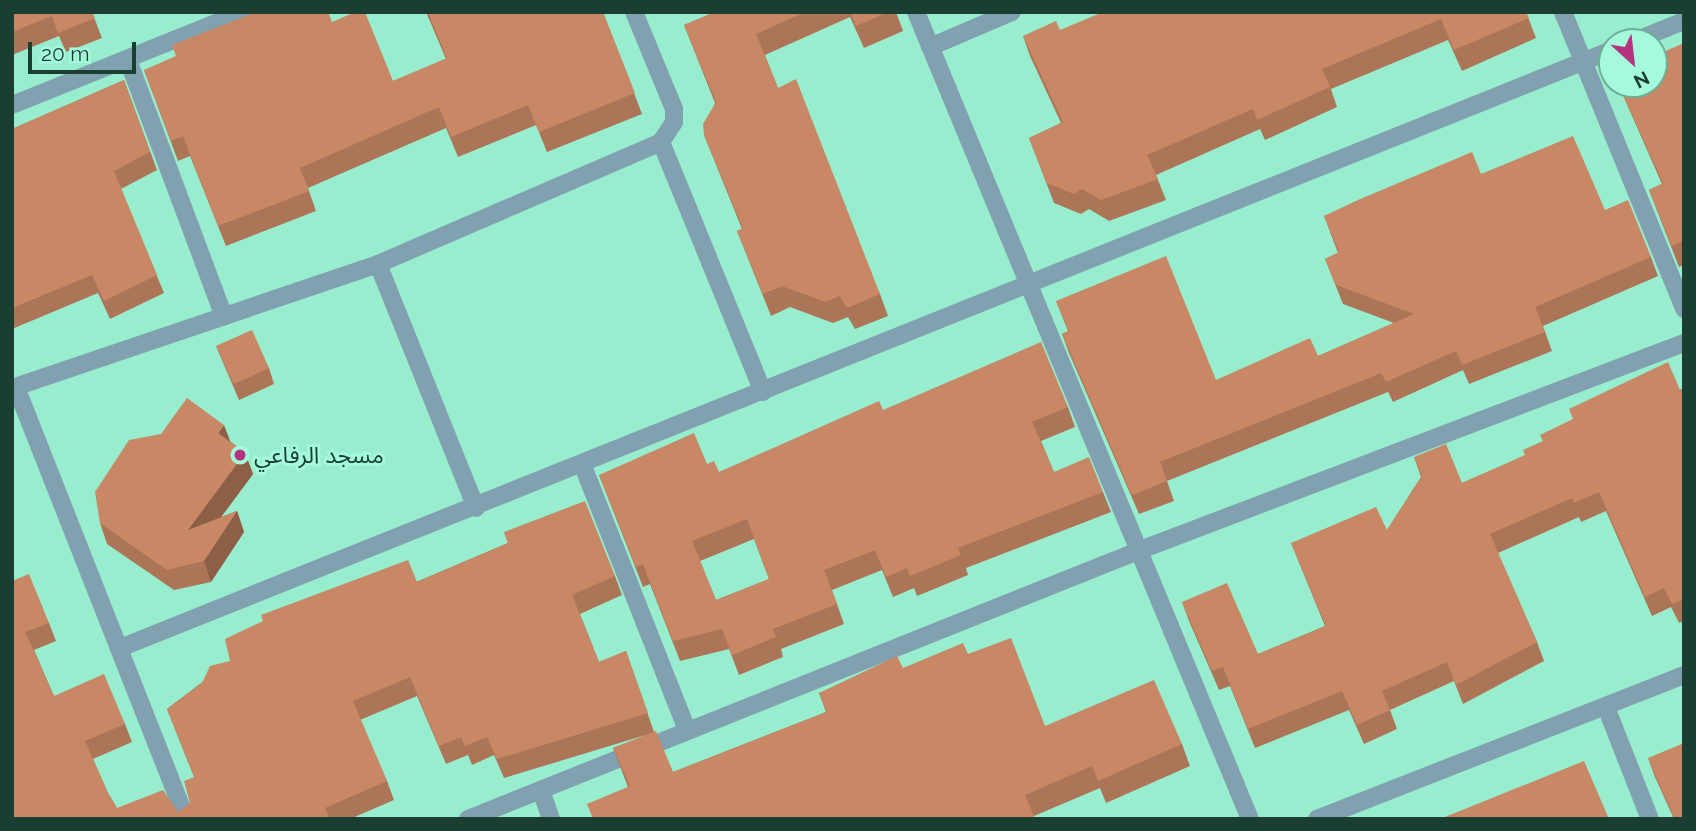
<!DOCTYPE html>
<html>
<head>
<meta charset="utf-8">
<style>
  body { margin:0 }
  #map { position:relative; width:1696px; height:831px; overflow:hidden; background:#98edce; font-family:Raleway,"Noto Sans Arabic",sans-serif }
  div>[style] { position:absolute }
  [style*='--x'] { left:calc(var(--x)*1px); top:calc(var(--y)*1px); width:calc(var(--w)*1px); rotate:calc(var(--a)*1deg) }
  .street>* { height:18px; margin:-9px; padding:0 9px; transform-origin:9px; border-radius:9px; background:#81a1b0 }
  .wall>* { inset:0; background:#ad7557 }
  .shaded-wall>* { inset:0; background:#8d5f47 }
  .building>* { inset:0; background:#c98865; transform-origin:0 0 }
  .dots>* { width:19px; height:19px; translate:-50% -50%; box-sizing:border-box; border:4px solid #a5fadb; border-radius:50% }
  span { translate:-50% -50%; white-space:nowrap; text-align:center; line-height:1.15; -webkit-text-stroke:6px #a5fadb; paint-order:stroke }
  .poi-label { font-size:23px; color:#1b3e32 }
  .left { translate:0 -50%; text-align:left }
  .frame { position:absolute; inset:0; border:14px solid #1b3e32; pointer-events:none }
  .north { position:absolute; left:1598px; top:28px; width:70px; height:70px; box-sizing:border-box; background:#a5fadb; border:2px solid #6eaf97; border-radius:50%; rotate:153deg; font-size:19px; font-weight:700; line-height:28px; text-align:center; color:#1b3e32 }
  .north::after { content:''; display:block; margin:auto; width:24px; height:32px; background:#b4337e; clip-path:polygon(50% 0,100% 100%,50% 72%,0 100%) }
  .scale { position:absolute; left:28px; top:42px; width:108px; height:32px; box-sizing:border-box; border:4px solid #1b3e32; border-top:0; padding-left:9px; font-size:21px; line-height:24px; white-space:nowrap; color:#1b3e32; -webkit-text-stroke:5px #a5fadb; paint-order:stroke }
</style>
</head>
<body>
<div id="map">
  <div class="street">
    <div style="--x:916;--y:12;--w:873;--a:67.52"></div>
    <div style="--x:1563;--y:12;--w:321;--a:67.8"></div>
    <div style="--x:1632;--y:42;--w:56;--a:-22"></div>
    <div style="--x:930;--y:47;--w:89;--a:-23.1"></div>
    <div style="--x:128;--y:60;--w:274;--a:69.5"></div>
    <div style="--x:12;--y:105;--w:249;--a:-21.9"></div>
    <div style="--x:661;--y:142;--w:270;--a:67.8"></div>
    <div style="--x:378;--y:264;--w:263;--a:68.1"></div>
    <div style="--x:16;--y:387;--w:464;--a:68.5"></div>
    <div style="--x:12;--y:388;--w:386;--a:-18.7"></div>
    <div style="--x:378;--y:264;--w:308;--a:-23.3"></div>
    <div style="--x:661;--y:142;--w:24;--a:-57"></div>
    <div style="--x:674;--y:122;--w:13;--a:-90"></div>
    <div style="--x:674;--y:109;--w:105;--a:-112.4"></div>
    <div style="--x:583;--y:466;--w:282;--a:68.5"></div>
    <div style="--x:120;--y:648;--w:1607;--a:-21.84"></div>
    <div style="--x:1606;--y:707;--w:120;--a:68.6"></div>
    <div style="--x:541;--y:790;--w:31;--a:71"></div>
    <div style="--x:468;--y:819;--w:727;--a:-21.8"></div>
    <div style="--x:1143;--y:549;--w:579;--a:-20.85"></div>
    <div style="--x:1317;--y:819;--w:394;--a:-21.4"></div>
  </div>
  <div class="wall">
    <div style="clip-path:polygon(12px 12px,92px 12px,102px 38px,66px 52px,59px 36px,12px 55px)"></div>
    <div style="clip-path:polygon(426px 12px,603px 12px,642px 114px,547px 152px,536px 125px,458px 157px,446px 128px,308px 188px,316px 211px,226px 246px,190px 156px,178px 161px,144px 70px,332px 22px,393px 81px,446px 59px)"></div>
    <div style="clip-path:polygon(715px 12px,896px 12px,903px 31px,864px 48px,850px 17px,765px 55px,778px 88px,880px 294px,888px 316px,855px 329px,848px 317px,833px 323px,790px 307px,771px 316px,737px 231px,742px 229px,704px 135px,715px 103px,684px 25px)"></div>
    <div style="clip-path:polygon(1526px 12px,1536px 38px,1462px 71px,1448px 40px,1331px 89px,1337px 107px,1265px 140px,1260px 129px,1156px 175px,1166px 200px,1109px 221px,1089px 209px,1081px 214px,1054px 203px,1029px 138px,1061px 123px,1030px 56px,1023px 36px,1060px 30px)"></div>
    <div style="clip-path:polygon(1684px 43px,1684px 265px,1679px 267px,1649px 190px,1662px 184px,1618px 84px,1654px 84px)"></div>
    <div style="clip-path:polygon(124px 80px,157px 170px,121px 189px,164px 293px,110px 319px,98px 293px,12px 329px,12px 129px)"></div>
    <div style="clip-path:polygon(1481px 174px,1605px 210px,1651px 257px,1658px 276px,1543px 326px,1552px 351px,1469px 384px,1463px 370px,1393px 402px,1388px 392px,1167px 481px,1174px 501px,1139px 514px,1069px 353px,1062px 334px,1068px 331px,1056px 301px,1216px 380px,1318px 356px,1394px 323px,1343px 304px,1325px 259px,1338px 253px,1324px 216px)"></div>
    <div style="clip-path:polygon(216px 346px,269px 368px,274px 384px,239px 400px)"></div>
    <div style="clip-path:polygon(1684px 388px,1684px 621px,1679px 623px,1671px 607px,1652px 616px,1606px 511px,1581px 522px,1579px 517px,1498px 553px,1537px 642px,1544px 661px,1463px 704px,1454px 681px,1390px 710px,1397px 729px,1364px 744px,1349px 710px,1255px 748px,1230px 686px,1219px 690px,1189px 621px,1182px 602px,1258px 654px,1325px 626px,1291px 543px,1387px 530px,1421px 477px,1414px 457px,1462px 483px)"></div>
    <div style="clip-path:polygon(evenodd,1068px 407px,1075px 427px,1041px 441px,1054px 472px,1103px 492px,1111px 512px,966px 568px,968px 575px,917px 596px,914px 588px,893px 597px,882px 570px,832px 590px,844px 624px,781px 649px,783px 657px,739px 675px,729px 649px,680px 661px,650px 584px,643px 587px,599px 475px,707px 464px,719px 472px,883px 410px,1068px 407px,754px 539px,769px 579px,716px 600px,700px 561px,754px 539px)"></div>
    <div style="clip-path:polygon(231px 442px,245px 453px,253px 474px,221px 517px,237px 511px,244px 532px,211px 582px,174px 590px,107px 544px,100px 523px)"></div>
    <div style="clip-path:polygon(504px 532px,615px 576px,622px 595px,580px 614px,599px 662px,626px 651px,654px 732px,673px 772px,826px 712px,819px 693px,903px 668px,968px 654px,1045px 726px,1182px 744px,1190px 766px,1106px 803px,1100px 788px,1034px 816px,628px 787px,613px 748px,649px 734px,504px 778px,494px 755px,472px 765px,468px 755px,446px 764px,417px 696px,360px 720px,387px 781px,394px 800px,350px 819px,12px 819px,12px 581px,49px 623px,56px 641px,34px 650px,54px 696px,125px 724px,132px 742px,93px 759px,108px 793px,117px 808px,178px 812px,190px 803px,194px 777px,167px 709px,230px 661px,508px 543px)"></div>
    <div style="clip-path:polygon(1648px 758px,1684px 819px,1674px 819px,1655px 777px)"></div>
  </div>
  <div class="shaded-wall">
    <div style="clip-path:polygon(224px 425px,232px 446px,218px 433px)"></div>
    <div style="clip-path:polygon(245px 453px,253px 474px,196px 551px,188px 530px)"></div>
    <div style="clip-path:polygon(237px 511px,244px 532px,211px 582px,204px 561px)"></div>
  </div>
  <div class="building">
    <div style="clip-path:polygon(12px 12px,92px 12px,95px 18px,58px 33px,52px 16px,12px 32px)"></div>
    <div style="clip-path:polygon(256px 12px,328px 12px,332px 22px,355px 12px,365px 12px,393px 81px,447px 58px,428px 12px,603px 12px,635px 93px,539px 132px,528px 105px,451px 137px,439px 107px,300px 168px,309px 191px,218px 226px,183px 136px,171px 141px,144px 70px,176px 56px,172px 45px)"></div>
    <div style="clip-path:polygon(715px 12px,805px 12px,756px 34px,778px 88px,796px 79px,880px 294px,847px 308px,840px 296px,825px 302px,782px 286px,763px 294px,737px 231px,743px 228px,704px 135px,703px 124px,716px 102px,684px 25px)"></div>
    <div style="clip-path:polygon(850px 12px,888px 12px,856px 26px)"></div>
    <div style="clip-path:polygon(1103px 12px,1526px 12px,1529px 18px,1454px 50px,1441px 19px,1322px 69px,1330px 87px,1257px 120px,1253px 109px,1147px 155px,1158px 179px,1101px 200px,1082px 189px,1074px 194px,1047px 183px,1029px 138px,1063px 122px,1023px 36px,1056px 21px,1060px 30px)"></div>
    <div style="clip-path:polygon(1684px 43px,1684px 241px,1672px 246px,1649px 190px,1663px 183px,1618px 84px,1654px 84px,1654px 56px)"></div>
    <div style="clip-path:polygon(124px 80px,150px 152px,114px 171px,157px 275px,104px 301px,92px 275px,12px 308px,12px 129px)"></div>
    <div style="clip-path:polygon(1573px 136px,1605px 210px,1628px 200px,1651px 257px,1535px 307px,1545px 332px,1462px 365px,1456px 351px,1386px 382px,1381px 373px,1160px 462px,1167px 481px,1132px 495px,1062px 334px,1069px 331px,1056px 301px,1166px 256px,1216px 380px,1310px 338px,1318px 356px,1414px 314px,1336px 285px,1325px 259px,1339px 252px,1324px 216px,1358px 200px,1472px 152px,1481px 174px)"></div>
    <div style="left:252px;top:330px;width:42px;height:39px;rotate:66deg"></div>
    <div style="clip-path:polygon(evenodd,1041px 342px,1068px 407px,1032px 422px,1054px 472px,1089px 457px,1103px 492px,958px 548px,961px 555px,910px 576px,907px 568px,886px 577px,875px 550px,824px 570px,837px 604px,773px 629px,776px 637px,732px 655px,722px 629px,673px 641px,643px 564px,636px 567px,599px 475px,694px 433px,707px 464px,714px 461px,719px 472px,879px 401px,883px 410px,1041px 342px,747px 519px,769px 579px,716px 600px,692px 541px,747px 519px)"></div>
    <div style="clip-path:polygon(1668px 362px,1680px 390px,1684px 388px,1684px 599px,1672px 604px,1664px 588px,1645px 597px,1599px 492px,1574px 503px,1572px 498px,1490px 534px,1537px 642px,1456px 685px,1447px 662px,1382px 691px,1390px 710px,1357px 725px,1342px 691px,1248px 729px,1223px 667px,1212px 671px,1182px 602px,1227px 583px,1258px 654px,1326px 626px,1291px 543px,1376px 507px,1387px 530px,1422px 476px,1414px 457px,1446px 444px,1462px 483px,1525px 455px,1523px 450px,1543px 441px,1540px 435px,1573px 419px,1569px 409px)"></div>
    <div style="clip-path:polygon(187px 398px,224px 425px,218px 433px,245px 453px,188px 530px,237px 511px,204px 561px,167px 570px,100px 523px,95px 492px,129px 440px,161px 434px)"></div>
    <div style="clip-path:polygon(585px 501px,615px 576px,572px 595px,599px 662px,626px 651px,648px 713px,497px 759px,487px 737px,465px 746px,461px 737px,439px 746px,410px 677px,353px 701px,387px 781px,325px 808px,329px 818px,327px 819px,271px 819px,271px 817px,267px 819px,12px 819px,12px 581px,29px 574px,49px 623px,25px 632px,54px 696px,104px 674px,125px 724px,85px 741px,108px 793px,117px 808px,163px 790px,178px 812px,190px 803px,184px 781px,194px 777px,167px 709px,202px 683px,210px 666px,230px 661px,225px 639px,263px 621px,261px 615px,408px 560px,417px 582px,508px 543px,504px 532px)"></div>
    <div style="clip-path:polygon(1011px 638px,1045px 726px,1154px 680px,1182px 744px,1098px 781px,1092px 766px,1025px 795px,1035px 819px,593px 819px,587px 804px,630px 786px,613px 748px,656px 731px,673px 772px,827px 712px,819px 693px,897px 656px,903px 668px,963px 643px,968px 654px)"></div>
    <div style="clip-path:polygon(1684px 743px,1684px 819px,1675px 819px,1648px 758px)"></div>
    <div style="clip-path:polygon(1584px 761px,1609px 819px,1440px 819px)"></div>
  </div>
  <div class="dots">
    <div style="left:240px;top:455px;background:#b4337e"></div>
  </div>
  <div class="poi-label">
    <span class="left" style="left:254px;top:455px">مسجد الرفاعي</span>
  </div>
  <div class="frame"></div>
  <div class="north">N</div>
  <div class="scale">20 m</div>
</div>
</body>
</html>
